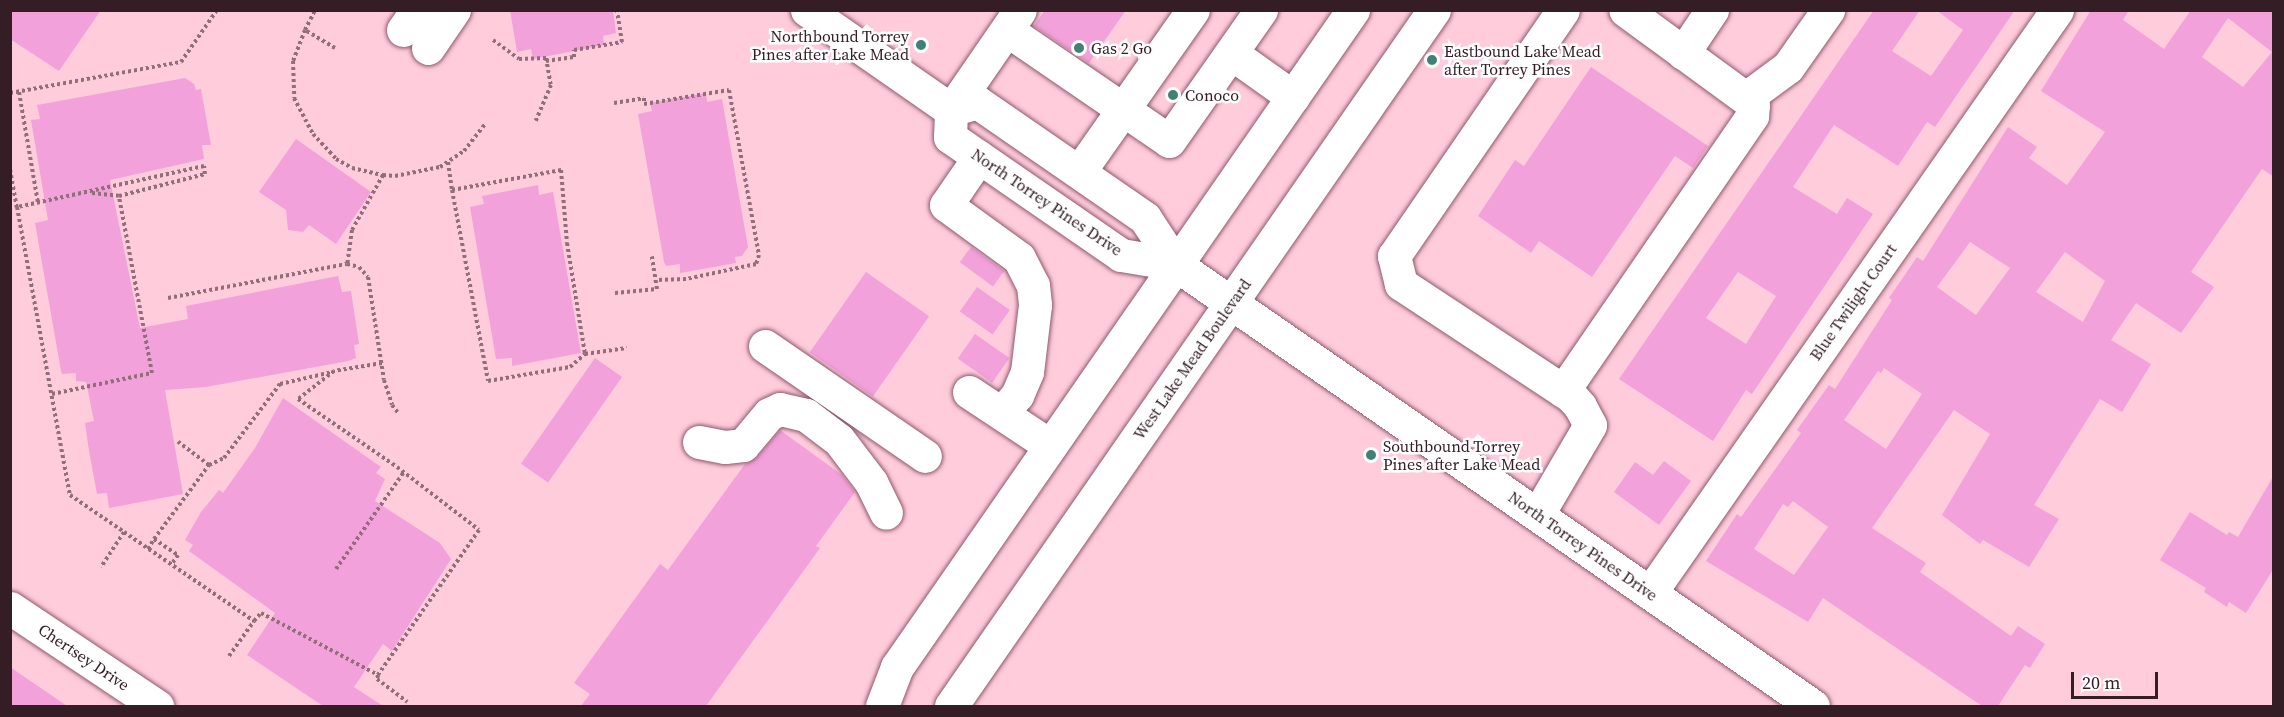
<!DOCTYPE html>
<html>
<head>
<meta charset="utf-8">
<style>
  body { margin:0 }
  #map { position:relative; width:2284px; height:717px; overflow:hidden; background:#ffccdc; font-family:"Source Serif 4",serif }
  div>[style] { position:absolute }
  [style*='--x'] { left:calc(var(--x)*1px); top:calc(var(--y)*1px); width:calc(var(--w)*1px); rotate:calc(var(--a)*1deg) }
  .building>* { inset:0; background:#f2a1db; transform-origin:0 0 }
  .path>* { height:4px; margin-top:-2px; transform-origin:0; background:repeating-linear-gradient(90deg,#926e7a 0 3px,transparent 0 6px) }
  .roads { filter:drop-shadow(0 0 2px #90596c) drop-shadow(0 0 2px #90596c) }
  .minor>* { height:33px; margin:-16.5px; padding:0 16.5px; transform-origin:16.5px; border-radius:16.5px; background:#fff }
  .major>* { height:33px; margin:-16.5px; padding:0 16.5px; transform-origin:16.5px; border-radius:16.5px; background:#fff }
  .dots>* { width:16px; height:16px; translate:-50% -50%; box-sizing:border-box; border:3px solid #fdfdfd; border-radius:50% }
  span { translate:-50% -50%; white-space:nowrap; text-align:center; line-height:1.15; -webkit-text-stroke:5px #fdfdfd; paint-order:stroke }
  .poi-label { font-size:16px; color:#341d25 }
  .right { translate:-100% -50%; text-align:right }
  .left { translate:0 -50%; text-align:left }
  .street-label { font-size:16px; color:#341d25 }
  .frame { position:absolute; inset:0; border:12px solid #341d25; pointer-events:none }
  .scale { position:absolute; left:2071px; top:672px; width:87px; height:27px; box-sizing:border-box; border:3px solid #341d25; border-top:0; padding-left:8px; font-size:18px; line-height:21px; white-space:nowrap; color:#341d25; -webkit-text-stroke:4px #fdfdfd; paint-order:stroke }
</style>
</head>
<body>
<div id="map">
  <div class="building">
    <div style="clip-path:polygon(10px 10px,101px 10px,59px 71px,10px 39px)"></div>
    <div style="clip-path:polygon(510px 10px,613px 10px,616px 33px,603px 36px,604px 45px,533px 59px,531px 49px,517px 52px)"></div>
    <div style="clip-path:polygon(1045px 10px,1126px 10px,1089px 63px,1034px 26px)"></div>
    <div style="clip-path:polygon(evenodd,1874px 10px,1920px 10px,1892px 51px,1931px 76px,1963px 30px,1936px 10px,2015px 10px,1935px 127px,1927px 122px,1898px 166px,1834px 125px,1793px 187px,1837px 214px,1847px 198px,1873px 214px,1752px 394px,1746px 390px,1713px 441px,1619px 379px,1874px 10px,1738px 272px,1776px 296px,1746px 344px,1706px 318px,1738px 272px)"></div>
    <div style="clip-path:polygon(evenodd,2091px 10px,2129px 10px,2123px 20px,2164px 49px,2191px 10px,2274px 10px,2274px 177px,2262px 169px,2191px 272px,2214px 287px,2181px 333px,2136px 303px,2111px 340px,2151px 364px,2122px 412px,2100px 399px,2034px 505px,2059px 519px,2029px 567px,1983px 540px,1980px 544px,1942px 515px,1990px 434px,1954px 410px,1872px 528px,1926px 563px,1920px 572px,2011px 636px,2018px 626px,2045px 644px,2030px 668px,2025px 665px,1998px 706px,1982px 706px,1823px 598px,1808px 622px,1706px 561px,1737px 514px,1741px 517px,1801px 433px,1797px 430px,1829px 385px,1835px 389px,1892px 300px,1889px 298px,1917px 257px,1923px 261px,2008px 127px,2037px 147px,2029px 158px,2067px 185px,2105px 132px,2041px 91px,2091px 10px,2228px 18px,2272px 52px,2243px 87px,2202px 57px,2228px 18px,2091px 10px,1970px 242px,2010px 268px,1976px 315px,1937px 287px,1970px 242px,2091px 10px,2065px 252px,2105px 281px,2083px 322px,2036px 292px,2065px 252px,2091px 10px,1884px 368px,1922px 394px,1886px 449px,1844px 420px,1878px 371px,1881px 373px,1884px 368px,2091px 10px,1793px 501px,1828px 527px,1794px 575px,1754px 549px,1783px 504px,1788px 507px,1793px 501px)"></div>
    <div style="clip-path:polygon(1591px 67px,1708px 146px,1693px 168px,1675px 156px,1592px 277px,1539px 241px,1531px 253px,1478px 216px,1515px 160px,1524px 166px)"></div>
    <div style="clip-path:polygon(185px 78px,194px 84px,196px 90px,201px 89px,211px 145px,202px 145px,204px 159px,110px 180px,140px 328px,188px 319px,186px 306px,338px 276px,342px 292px,351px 291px,359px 344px,354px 345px,356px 358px,348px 361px,206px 387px,165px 390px,183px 494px,109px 508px,107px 493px,97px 494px,89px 451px,85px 423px,94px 421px,86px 382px,76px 381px,76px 373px,62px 374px,61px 371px,35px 223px,48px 220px,31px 120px,40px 119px,37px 105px)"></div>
    <div style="clip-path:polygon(706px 93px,707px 102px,722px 99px,748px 247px,742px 256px,735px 257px,736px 263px,680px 273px,680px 264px,666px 266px,664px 262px,638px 114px,652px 111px,650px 103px)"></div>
    <div style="clip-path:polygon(296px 139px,371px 192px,336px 244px,309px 225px,303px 232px,288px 230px,286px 210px,259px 192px)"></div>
    <div style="clip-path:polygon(538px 185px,539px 195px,553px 192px,581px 353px,512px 366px,512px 358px,496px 359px,470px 207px,484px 204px,482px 196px)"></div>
    <div style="left:971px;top:247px;width:41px;height:19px;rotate:36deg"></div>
    <div style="left:866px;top:272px;width:77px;height:98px;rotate:35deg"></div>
    <div style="left:977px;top:287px;width:40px;height:30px;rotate:35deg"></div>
    <div style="left:975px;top:334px;width:42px;height:30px;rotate:35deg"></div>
    <div style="left:595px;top:358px;width:33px;height:129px;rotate:35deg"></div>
    <div style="clip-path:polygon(283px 398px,381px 467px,376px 473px,385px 479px,375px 501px,440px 543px,451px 559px,392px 651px,383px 644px,354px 687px,383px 706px,323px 706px,247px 655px,275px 613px,189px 551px,193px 545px,185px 540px,201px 512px,219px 490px,223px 493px,255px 448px)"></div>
    <div style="clip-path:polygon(780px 430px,842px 475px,855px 492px,816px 546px,820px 548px,706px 706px,581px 706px,590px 694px,574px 683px,660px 564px,668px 570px,745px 464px,757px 457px)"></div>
    <div style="clip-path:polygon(1664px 461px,1691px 481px,1659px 525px,1614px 492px,1635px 462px,1653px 475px)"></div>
    <div style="clip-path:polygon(2274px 475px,2274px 568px,2246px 613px,2229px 602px,2227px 607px,2204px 592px,2206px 588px,2160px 560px,2190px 512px,2227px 535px,2229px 532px,2238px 537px)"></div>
    <div style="clip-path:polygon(10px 667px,67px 706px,10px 706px)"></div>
  </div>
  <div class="path">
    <div style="--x:305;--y:30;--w:22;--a:-63"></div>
    <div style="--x:493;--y:40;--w:32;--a:36"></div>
    <div style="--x:519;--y:59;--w:27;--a:-2"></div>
    <div style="--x:546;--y:58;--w:27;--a:80"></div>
    <div style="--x:551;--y:85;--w:39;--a:113"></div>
    <div style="--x:335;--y:48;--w:35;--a:-149"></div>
    <div style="--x:305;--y:30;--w:33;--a:111"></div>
    <div style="--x:293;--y:61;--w:37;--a:88"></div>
    <div style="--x:294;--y:98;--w:41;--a:62.2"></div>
    <div style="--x:313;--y:134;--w:34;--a:47"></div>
    <div style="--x:336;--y:159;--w:18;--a:29"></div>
    <div style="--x:352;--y:168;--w:32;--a:13"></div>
    <div style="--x:383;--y:175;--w:63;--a:119.4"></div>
    <div style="--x:352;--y:230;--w:34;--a:98"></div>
    <div style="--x:347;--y:264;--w:12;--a:14"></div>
    <div style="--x:359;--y:267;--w:13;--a:48"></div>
    <div style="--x:368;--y:277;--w:104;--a:81.2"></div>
    <div style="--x:384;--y:380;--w:26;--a:72"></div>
    <div style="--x:392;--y:405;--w:11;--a:52"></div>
    <div style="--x:546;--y:61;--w:28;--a:-8"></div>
    <div style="--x:574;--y:57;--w:7;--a:-90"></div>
    <div style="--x:574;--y:50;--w:49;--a:-9.5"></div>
    <div style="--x:622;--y:42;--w:32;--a:-99"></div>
    <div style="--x:19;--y:92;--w:113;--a:80.3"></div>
    <div style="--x:10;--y:93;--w:174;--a:-10.3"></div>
    <div style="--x:181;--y:62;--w:63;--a:-55.3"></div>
    <div style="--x:614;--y:103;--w:30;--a:-9"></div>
    <div style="--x:644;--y:98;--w:6;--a:90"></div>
    <div style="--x:644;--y:104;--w:86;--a:-9.4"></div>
    <div style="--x:729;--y:90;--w:168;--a:79.7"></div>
    <div style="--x:759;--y:255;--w:9;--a:108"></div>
    <div style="--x:756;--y:264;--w:72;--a:167.9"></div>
    <div style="--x:686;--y:279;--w:30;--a:178"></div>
    <div style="--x:448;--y:162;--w:28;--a:82"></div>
    <div style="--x:452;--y:190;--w:111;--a:-10.4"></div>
    <div style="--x:561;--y:170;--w:73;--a:85.3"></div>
    <div style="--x:567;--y:243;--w:112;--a:80.8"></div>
    <div style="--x:585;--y:354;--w:42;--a:-8.1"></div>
    <div style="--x:10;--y:169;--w:39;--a:80"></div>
    <div style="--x:383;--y:175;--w:12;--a:5"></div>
    <div style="--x:395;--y:176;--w:46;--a:-11.3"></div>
    <div style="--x:440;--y:167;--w:29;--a:-34"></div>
    <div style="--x:464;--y:151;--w:34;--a:-52"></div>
    <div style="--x:452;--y:190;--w:194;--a:79.3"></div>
    <div style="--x:488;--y:381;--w:83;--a:-9.7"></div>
    <div style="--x:570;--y:367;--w:20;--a:-41"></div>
    <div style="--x:92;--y:193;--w:27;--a:6"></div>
    <div style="--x:119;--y:196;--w:89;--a:-14.3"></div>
    <div style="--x:205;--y:174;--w:8;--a:-97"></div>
    <div style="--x:204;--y:166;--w:191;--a:167.6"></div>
    <div style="--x:17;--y:207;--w:293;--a:79.6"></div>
    <div style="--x:70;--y:495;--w:65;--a:34.4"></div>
    <div style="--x:124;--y:532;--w:42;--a:123.3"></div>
    <div style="--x:615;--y:293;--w:42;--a:-5.4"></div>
    <div style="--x:657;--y:289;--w:33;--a:-99"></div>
    <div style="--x:168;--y:298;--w:182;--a:-10.8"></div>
    <div style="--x:382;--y:363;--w:49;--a:170.5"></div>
    <div style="--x:334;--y:371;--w:46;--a:142.1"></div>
    <div style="--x:298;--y:399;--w:120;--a:34.5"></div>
    <div style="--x:397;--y:467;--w:103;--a:37.5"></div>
    <div style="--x:479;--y:530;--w:177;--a:124.9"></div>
    <div style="--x:378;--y:675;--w:4;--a:104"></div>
    <div style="--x:377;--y:679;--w:38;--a:37"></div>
    <div style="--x:52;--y:394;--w:102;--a:-11.9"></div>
    <div style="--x:152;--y:373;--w:180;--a:-100.6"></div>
    <div style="--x:209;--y:465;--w:17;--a:-25"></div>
    <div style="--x:224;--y:458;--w:93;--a:-52.9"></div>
    <div style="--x:280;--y:384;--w:53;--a:-13"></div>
    <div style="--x:124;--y:532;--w:158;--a:34.4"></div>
    <div style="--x:254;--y:621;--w:11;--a:-49"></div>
    <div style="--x:261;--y:613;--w:132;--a:27.9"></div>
    <div style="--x:154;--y:539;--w:92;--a:-53.4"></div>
    <div style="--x:209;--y:465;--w:39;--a:-143"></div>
    <div style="--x:148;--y:549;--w:12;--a:-59"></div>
    <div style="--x:154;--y:539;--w:29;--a:34"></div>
    <div style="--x:178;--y:555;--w:12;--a:125"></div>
    <div style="--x:336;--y:569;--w:118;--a:-55"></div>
    <div style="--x:229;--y:656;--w:43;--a:-54.5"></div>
  </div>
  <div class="roads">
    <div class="minor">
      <div style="--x:403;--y:30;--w:24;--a:-55"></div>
      <div style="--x:1007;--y:30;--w:196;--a:34.4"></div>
      <div style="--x:1169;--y:141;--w:160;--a:-54.9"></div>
      <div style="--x:428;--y:48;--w:46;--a:-55.6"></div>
      <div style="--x:1231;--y:53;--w:76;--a:35.4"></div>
      <div style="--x:1683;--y:53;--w:52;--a:-56"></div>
      <div style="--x:1746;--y:98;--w:52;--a:-36.4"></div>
      <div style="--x:1788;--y:67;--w:70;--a:-54.9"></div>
      <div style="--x:951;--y:110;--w:121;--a:-55.4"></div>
      <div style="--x:979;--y:157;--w:58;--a:124.5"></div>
      <div style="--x:946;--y:205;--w:90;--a:36"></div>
      <div style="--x:1019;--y:258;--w:30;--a:63"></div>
      <div style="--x:1033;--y:285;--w:20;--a:84"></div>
      <div style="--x:1035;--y:305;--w:67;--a:96.8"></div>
      <div style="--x:1027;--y:372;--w:25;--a:113"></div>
      <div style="--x:1017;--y:395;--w:23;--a:130"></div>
      <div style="--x:1079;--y:172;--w:198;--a:-54.9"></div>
      <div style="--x:765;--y:346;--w:194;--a:34.5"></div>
      <div style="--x:1563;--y:391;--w:334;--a:-55.5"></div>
      <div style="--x:1752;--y:116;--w:11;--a:-85"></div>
      <div style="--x:1753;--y:105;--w:7;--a:-135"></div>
      <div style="--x:1748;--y:100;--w:152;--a:-143.8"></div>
      <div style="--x:969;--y:392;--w:96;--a:33.5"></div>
      <div style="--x:699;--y:442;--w:26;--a:11"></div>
      <div style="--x:725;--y:447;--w:18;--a:-6"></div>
      <div style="--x:743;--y:445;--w:40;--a:-50"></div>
      <div style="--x:769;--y:414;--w:12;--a:-24"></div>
      <div style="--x:780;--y:409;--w:27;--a:13"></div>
      <div style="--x:806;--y:415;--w:41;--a:37.1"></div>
      <div style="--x:839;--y:440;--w:53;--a:52.7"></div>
      <div style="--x:871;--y:482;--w:34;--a:64"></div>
      <div style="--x:1538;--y:514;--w:103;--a:-59.7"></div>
      <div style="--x:1590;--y:425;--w:21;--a:-118"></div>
      <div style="--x:1580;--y:406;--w:13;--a:-132"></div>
      <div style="--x:1571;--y:396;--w:204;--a:-146.6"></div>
      <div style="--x:1401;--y:284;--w:29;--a:-104"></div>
      <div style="--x:1394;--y:256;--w:298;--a:-55.5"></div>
      <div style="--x:1650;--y:593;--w:711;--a:-55.08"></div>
      <div style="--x:10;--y:608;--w:177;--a:33.7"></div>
    </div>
    <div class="major">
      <div style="--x:807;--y:10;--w:175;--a:34.8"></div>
      <div style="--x:951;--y:110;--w:27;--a:-17"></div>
      <div style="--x:977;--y:102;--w:204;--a:34.6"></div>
      <div style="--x:1145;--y:218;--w:55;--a:56.9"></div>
      <div style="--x:1175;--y:264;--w:776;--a:34.71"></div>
      <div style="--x:951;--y:110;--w:27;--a:92"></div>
      <div style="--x:950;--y:137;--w:208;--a:34.6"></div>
      <div style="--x:1121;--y:255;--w:55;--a:9.5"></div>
      <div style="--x:882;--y:706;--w:42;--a:-69"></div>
      <div style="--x:897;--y:667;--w:800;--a:-55.24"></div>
      <div style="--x:951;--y:706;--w:847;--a:-55.24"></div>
    </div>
  </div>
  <div class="dots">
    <div style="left:921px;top:45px;background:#3f8273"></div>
    <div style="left:1079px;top:48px;background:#3f8273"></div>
    <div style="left:1432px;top:60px;background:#3f8273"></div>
    <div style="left:1173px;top:95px;background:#3f8273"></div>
    <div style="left:1371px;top:455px;background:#3f8273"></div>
  </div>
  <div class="poi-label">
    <span class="right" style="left:909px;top:45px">Northbound Torrey<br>Pines after Lake Mead</span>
    <span class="left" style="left:1091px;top:48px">Gas 2 Go</span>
    <span class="left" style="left:1444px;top:60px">Eastbound Lake Mead<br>after Torrey Pines</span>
    <span class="left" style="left:1185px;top:95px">Conoco</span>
    <span class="left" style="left:1383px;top:455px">Southbound Torrey<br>Pines after Lake Mead</span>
  </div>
  <div class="street-label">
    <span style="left:1047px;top:202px;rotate:34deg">North Torrey Pines Drive</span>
    <span style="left:1853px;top:302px;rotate:-55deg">Blue Twilight Court</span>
    <span style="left:1192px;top:359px;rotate:-55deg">West Lake Mead Boulevard</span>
    <span style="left:1583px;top:546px;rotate:35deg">North Torrey Pines Drive</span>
    <span style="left:84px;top:657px;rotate:34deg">Chertsey Drive</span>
  </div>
  <div class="frame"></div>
  <div class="scale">20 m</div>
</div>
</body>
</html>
